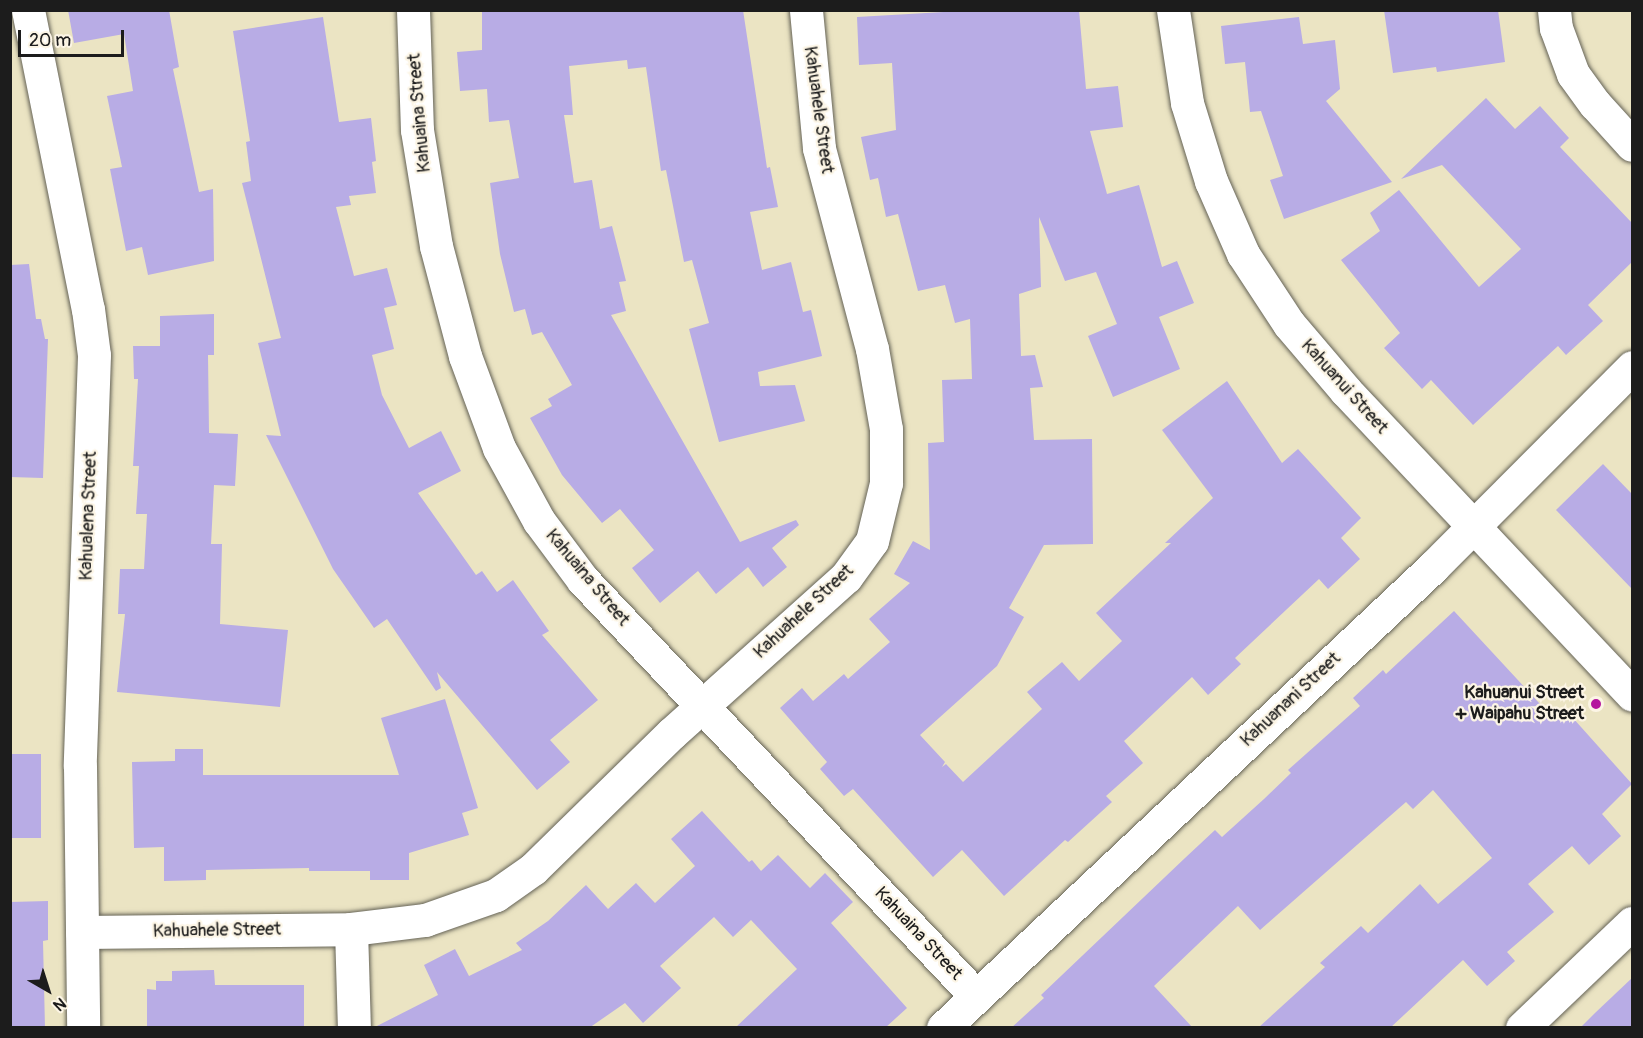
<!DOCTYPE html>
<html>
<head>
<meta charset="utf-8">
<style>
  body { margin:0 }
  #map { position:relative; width:1643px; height:1038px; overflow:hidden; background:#ebe4c3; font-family:Pangolin,sans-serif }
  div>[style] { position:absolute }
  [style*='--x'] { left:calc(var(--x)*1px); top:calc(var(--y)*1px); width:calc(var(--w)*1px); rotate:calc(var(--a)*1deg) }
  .building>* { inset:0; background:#b8ace5; transform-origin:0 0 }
  .roads { filter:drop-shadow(0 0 2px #646256) drop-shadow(0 0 2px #646256) }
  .minor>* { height:33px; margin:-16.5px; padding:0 16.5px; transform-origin:16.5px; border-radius:16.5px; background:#fff }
  .dots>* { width:16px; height:16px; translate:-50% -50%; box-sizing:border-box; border:3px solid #fcf5e5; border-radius:50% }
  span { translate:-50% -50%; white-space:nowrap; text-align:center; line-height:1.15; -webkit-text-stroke:4.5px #fcf5e5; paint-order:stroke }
  .street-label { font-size:18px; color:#1c1c1c }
  .poi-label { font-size:18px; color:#1c1c1c; font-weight:700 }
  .right { translate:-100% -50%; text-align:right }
  .frame { position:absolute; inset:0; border:12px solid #1c1c1c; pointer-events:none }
  .north { position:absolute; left:18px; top:960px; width:60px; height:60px; -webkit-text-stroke:4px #fcf5e5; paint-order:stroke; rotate:141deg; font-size:16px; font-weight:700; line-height:24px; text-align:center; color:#1c1c1c }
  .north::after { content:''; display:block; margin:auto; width:21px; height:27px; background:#1c1c1c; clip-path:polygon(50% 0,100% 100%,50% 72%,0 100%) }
  .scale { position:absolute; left:18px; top:30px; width:106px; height:27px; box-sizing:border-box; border:3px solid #1c1c1c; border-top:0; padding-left:8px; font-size:18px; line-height:21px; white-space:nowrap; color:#1c1c1c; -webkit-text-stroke:4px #fcf5e5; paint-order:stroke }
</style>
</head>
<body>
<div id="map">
  <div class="building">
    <div style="clip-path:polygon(68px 10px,169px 10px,179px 67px,173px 69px,199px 192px,213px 189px,214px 261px,148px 275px,142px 247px,126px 251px,110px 169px,122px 167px,107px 96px,133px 91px,124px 34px,74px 43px)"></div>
    <div style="clip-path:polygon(482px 10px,743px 10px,767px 168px,770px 167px,778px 207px,750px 212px,762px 270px,791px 262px,803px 312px,811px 310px,822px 356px,758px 372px,760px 386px,795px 385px,805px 421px,719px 442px,689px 329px,709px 323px,692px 260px,684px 262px,666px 170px,661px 171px,646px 67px,628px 69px,627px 60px,569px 66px,573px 115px,564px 115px,574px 183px,592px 180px,600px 229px,612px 226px,626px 281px,619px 282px,626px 311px,611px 315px,740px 542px,796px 520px,799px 525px,772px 548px,787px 567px,763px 587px,748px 567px,716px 594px,698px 571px,660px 603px,632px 568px,654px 550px,620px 509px,602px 523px,562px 475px,530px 418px,552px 406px,548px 399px,572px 385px,542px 332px,532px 335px,525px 309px,514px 312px,500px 254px,490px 183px,519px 178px,509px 120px,489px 122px,487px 89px,460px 91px,457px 52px,482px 50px)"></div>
    <div style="clip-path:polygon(978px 10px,1079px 10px,1086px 89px,1118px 86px,1123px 127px,1090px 131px,1107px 194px,1139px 185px,1162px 267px,1177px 261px,1194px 303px,1159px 317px,1180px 369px,1113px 397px,1088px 336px,1117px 324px,1096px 272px,1065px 281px,1039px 217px,1041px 287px,1019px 294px,1021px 356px,1035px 355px,1043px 387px,1030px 388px,1034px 440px,1092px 439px,1093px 544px,1044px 545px,1009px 608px,1024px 617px,997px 666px,920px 735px,945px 762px,942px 767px,946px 764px,963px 782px,1042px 709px,1027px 692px,1062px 662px,1079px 681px,1122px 641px,1096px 613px,1171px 543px,1165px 543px,1213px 498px,1162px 430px,1227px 381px,1282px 463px,1298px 449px,1361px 518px,1341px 538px,1360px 559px,1328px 589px,1319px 579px,1235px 658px,1241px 664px,1208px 695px,1192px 677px,1137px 729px,1124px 741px,1143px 763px,1106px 796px,1112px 802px,1068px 842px,1065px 840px,1004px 896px,962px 850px,933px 877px,853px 789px,844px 796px,820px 769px,827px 762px,780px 708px,802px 688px,813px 701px,844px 674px,848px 679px,890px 642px,869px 619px,910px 583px,894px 574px,913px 541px,930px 550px,928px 443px,944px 442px,942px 380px,972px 379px,970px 319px,955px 323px,945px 285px,918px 291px,898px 214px,886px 217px,878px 178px,870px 180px,861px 137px,896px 130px,892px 63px,859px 65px,857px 17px)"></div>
    <div style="clip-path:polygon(1384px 10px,1498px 10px,1505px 62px,1437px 72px,1436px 67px,1393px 73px)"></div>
    <div style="clip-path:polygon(323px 17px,339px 122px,371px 118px,376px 161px,372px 162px,376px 193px,349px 196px,351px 205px,336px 207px,354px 276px,387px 268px,397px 305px,384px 308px,394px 349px,372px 355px,382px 395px,409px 448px,441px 431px,461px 471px,418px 493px,476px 575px,482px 571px,497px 592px,513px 580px,549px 631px,542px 635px,598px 700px,550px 740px,570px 762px,537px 790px,437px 672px,441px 688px,436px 691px,387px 619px,374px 628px,333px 569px,266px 435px,281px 436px,258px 343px,281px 338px,242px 183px,251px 181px,246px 142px,250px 141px,233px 31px)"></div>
    <div style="clip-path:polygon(1299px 17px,1303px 44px,1335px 40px,1340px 89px,1326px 101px,1392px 182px,1284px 219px,1270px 180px,1283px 176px,1261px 111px,1250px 112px,1245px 62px,1225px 64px,1221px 26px)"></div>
    <div style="clip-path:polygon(1486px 98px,1515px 129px,1540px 106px,1569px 138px,1560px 147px,1632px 223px,1632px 262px,1588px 305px,1603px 321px,1566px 355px,1558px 346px,1473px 425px,1431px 380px,1422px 389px,1384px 348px,1400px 333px,1341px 260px,1380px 231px,1370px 213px,1399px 190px,1479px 287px,1521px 249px,1442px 165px,1401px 179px)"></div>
    <div style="clip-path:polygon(29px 264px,36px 319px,41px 319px,45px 339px,48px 339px,43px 478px,10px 477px,10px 265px)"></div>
    <div style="clip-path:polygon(214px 314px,214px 355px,208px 355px,209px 433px,238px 434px,235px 486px,214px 485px,211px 544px,222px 544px,220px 624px,288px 630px,280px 707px,117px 692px,125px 614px,118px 614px,120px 569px,144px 569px,147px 514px,136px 514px,139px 466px,133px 466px,138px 379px,134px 379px,133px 346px,160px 346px,160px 316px)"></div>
    <div style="clip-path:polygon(1603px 464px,1632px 494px,1632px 589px,1556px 510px)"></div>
    <div style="clip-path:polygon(1454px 611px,1553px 718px,1564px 708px,1632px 784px,1602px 814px,1621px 836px,1589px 865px,1572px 846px,1528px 884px,1554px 912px,1507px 952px,1515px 961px,1487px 986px,1463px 960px,1390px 1028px,1258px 1028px,1325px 967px,1320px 963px,1361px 926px,1368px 933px,1420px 884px,1438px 904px,1492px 858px,1433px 790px,1413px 809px,1406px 802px,1260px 930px,1238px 906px,1154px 986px,1193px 1028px,1011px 1028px,1044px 998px,1041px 995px,1185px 858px,1215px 830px,1222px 837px,1264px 799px,1291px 773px,1288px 770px,1360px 706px,1353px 698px,1383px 670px,1386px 674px)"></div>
    <div style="clip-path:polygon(445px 699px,478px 808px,462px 813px,469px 835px,409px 853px,409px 880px,370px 880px,370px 871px,309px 871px,309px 868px,206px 870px,206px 880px,164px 881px,164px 847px,134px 848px,132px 762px,175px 761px,175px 749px,203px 749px,203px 775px,399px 775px,381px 718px)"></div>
    <div style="left:10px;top:754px;width:31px;height:84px"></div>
    <div style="clip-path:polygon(702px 811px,749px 862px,752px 860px,761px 871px,778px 855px,810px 888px,825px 873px,853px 902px,831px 923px,907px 1008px,885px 1028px,735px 1028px,797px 969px,751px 920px,733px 937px,714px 917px,660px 966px,681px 988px,643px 1023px,625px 1003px,589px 1028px,373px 1028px,438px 995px,424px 965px,455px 949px,469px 976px,522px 950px,516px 943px,548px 921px,586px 885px,608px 909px,636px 883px,655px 903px,695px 866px,671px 839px)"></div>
    <div style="clip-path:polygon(48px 901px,48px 940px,43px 941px,45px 1028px,10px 1028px,10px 902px)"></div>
    <div style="clip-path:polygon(214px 970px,215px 985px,304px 985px,304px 1028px,147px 1028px,147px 989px,156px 990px,156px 981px,172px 981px,172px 971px)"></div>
    <div style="clip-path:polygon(1632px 978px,1632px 1028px,1580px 1028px,1595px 1013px)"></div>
  </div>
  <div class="roads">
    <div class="minor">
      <div style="--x:28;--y:10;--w:305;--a:78.7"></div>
      <div style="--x:88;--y:309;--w:46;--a:82.6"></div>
      <div style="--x:94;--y:355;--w:411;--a:92"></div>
      <div style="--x:80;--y:766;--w:262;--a:89.3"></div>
      <div style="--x:413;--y:10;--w:120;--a:88.1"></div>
      <div style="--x:417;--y:130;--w:118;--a:80.7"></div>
      <div style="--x:436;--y:246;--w:114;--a:75.2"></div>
      <div style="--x:465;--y:356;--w:98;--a:69.7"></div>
      <div style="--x:499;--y:448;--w:83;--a:61.3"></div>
      <div style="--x:539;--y:521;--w:74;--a:53.3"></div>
      <div style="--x:583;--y:580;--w:572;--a:46.63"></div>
      <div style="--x:1173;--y:10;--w:94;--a:81.4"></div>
      <div style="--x:1187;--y:103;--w:82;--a:72.9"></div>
      <div style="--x:1211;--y:181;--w:80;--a:66.3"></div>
      <div style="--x:1243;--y:254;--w:84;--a:56.7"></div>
      <div style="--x:1289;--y:324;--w:88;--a:49.6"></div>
      <div style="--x:1346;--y:391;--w:417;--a:46.7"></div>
      <div style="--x:1554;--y:10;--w:18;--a:84"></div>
      <div style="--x:1556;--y:28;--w:49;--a:69.7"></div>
      <div style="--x:1573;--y:74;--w:37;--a:54"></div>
      <div style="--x:1595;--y:104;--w:55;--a:47.9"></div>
      <div style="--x:351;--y:929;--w:99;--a:88.3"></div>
      <div style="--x:82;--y:932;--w:269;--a:-0.6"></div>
      <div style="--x:351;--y:929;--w:75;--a:-6.9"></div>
      <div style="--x:425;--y:920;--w:75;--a:-19.4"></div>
      <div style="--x:496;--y:895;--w:45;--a:-35.1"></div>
      <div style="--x:533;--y:869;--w:194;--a:-44.4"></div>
      <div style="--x:672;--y:733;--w:234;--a:-41.9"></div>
      <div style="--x:846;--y:577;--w:44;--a:-54.2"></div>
      <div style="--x:872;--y:541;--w:60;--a:-76.4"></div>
      <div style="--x:886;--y:483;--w:54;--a:-90"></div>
      <div style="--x:886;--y:429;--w:81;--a:-99.9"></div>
      <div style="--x:872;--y:349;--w:208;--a:-104.8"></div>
      <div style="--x:819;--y:148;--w:139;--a:-95.4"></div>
      <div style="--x:943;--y:1028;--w:673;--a:-43.25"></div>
      <div style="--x:1433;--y:567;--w:282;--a:-45.1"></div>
      <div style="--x:1522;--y:1028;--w:152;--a:-43.7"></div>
    </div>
  </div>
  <div class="dots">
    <div style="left:1596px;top:704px;background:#b5179e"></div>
  </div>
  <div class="street-label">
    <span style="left:818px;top:110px;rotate:82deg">Kahuahele Street</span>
    <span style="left:420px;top:113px;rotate:-95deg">Kahuaina Street</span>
    <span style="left:1344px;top:387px;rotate:48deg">Kahuanui Street</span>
    <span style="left:89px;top:516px;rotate:-88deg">Kahualena Street</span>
    <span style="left:587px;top:578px;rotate:50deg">Kahuaina Street</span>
    <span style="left:804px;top:612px;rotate:-43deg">Kahuahele Street</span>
    <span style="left:1291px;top:700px;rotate:-43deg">Kahuanani Street</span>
    <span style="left:217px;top:931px;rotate:-1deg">Kahuahele Street</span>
    <span style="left:918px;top:934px;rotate:47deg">Kahuaina Street</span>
  </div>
  <div class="poi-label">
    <span class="right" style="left:1584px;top:704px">Kahuanui Street<br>+ Waipahu Street</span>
  </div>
  <div class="frame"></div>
  <div class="north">N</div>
  <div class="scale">20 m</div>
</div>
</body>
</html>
